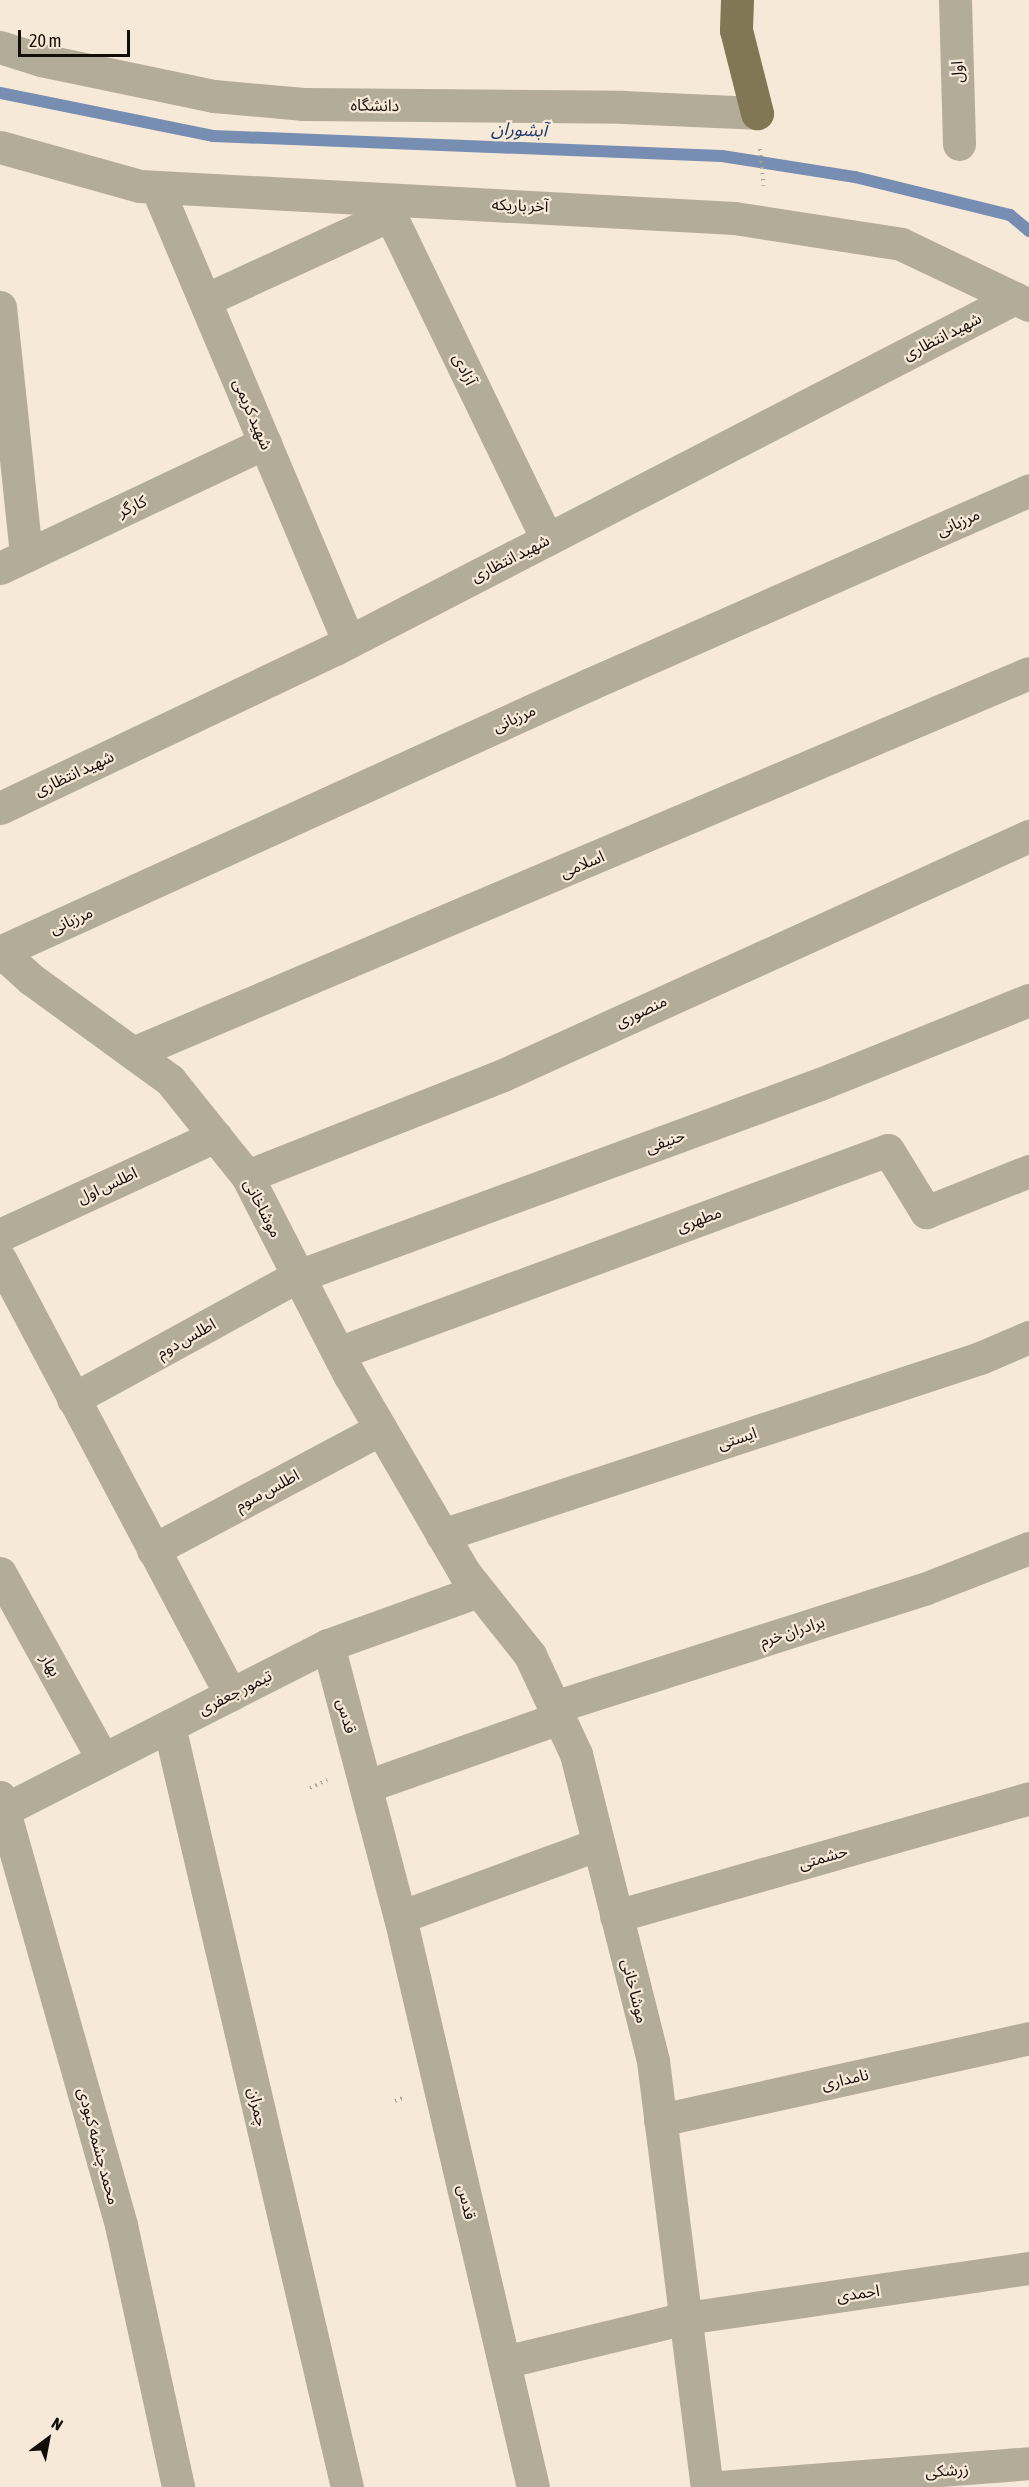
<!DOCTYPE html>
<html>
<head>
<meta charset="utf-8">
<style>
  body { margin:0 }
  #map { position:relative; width:1029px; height:2487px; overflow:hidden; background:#f7e9d7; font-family:"Asap Condensed","Noto Sans Arabic",sans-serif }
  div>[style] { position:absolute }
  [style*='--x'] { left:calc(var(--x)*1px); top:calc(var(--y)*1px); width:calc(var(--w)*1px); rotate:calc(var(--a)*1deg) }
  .stream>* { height:12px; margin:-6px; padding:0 6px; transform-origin:6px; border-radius:6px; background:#778db1 }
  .path>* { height:4px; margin-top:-2px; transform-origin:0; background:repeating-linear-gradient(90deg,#b0a597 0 1.5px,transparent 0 6px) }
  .minor>* { height:33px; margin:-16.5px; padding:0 16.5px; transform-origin:16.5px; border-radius:16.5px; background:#b2ac99 }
  .major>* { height:33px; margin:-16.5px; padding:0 16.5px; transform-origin:16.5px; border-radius:16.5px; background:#817754 }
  span { translate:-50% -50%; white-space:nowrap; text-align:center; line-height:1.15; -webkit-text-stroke:4.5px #f7e9d7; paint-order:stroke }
  .street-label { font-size:16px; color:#120e08 }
  .water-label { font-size:18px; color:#1e3a6a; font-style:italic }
  .north { position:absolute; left:18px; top:2409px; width:60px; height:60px; -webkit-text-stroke:4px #f7e9d7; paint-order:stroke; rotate:32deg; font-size:16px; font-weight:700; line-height:24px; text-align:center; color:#120e08 }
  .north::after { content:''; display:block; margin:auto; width:21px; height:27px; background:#120e08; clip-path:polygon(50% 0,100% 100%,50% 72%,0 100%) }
  .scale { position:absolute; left:18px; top:30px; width:112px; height:27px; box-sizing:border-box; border:3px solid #120e08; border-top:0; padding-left:8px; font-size:18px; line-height:21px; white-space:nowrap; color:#120e08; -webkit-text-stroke:4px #f7e9d7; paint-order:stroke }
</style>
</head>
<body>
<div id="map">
  <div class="stream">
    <div style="--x:0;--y:93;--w:217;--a:11.4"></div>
    <div style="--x:213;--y:136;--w:509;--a:2.25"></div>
    <div style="--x:722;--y:156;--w:135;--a:9"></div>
    <div style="--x:855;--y:177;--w:160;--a:13.8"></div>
    <div style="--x:1010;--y:215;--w:25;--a:40"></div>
  </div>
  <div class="path">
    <div style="--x:760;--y:149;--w:37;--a:84"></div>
    <div style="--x:310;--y:1788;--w:19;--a:-25"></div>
    <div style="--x:395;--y:2101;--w:11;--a:-22"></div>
  </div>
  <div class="minor">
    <div style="--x:955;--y:0;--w:144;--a:88.4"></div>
    <div style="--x:0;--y:47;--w:43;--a:17.6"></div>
    <div style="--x:41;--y:60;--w:177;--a:11.8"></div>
    <div style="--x:214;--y:96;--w:90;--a:5.1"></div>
    <div style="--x:304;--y:104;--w:318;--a:0.5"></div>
    <div style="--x:622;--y:107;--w:135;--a:2.5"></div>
    <div style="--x:0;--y:147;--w:145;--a:15.6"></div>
    <div style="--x:140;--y:186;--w:595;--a:3.08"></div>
    <div style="--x:734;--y:218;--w:169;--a:8.8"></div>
    <div style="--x:901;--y:244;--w:142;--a:25.5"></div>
    <div style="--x:157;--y:188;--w:492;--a:67.1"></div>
    <div style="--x:383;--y:200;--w:377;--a:64.2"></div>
    <div style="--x:205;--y:300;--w:204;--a:-24.7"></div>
    <div style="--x:0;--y:307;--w:250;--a:84"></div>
    <div style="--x:0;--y:568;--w:293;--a:-25.3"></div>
    <div style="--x:0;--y:808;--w:371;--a:-25.4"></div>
    <div style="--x:335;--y:649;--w:765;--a:-27.3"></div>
    <div style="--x:0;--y:951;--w:42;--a:42.1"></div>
    <div style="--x:31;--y:979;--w:172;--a:36"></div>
    <div style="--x:170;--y:1080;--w:123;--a:51.3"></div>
    <div style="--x:247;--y:1176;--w:225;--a:62.8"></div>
    <div style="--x:350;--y:1376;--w:227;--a:59.8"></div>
    <div style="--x:464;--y:1572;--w:106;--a:51.5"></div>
    <div style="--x:530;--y:1655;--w:109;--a:65.1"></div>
    <div style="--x:576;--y:1754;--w:317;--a:75.9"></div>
    <div style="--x:653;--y:2061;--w:429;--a:82.8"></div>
    <div style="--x:0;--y:952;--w:648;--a:-24.43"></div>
    <div style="--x:590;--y:684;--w:480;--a:-23.8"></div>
    <div style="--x:133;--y:1053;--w:973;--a:-22.98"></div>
    <div style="--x:247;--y:1176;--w:275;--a:-21.5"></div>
    <div style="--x:503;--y:1075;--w:578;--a:-24.44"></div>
    <div style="--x:0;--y:1235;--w:237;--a:-24.7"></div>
    <div style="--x:0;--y:1259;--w:493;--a:62.1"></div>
    <div style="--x:338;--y:1353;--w:586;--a:-20.26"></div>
    <div style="--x:888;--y:1150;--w:73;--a:58.5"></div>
    <div style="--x:926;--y:1212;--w:111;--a:-21.7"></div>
    <div style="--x:73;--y:1399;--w:256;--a:-28.7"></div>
    <div style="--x:298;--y:1276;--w:556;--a:-20.19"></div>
    <div style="--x:820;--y:1084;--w:225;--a:-21.9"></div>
    <div style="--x:442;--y:1535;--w:566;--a:-18.21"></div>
    <div style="--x:980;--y:1358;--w:53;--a:-23.2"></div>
    <div style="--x:153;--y:1550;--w:258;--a:-28"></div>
    <div style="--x:0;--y:1573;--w:211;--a:61.1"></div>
    <div style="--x:328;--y:1645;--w:281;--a:75.2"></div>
    <div style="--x:400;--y:1917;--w:585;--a:76.87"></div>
    <div style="--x:554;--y:1707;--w:388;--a:-17.7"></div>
    <div style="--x:924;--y:1589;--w:113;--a:-21.3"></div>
    <div style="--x:169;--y:1726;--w:782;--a:76.84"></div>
    <div style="--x:367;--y:1786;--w:204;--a:-19.5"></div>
    <div style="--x:0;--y:1797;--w:445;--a:74.2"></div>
    <div style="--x:121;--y:2225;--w:268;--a:77.7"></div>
    <div style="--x:0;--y:1812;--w:368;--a:-27"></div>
    <div style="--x:328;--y:1645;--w:159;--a:-19.8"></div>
    <div style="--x:616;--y:1916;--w:430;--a:-15.9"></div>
    <div style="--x:400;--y:1917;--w:211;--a:-20.2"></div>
    <div style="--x:660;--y:2120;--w:378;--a:-12.5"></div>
    <div style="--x:504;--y:2362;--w:187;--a:-13.6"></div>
    <div style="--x:686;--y:2318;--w:347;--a:-8.3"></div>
    <div style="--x:720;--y:2487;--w:310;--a:-4.4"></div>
  </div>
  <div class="major">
    <div style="--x:737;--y:0;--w:30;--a:92"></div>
    <div style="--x:736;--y:30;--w:86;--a:75.8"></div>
  </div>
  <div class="street-label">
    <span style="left:957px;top:72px;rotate:-92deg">اول</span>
    <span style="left:375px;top:105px;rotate:1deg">دانشگاه</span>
    <span style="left:520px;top:205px;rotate:2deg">آخر باریکه</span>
    <span style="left:942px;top:336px;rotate:-27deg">شهید انتظاری</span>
    <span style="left:465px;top:369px;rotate:64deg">آزادی</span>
    <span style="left:253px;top:414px;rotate:67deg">شهید کریمی</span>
    <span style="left:132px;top:506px;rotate:-25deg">کارگر</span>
    <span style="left:958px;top:522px;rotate:-24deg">مرزبانی</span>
    <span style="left:510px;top:558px;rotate:-27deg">شهید انتظاری</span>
    <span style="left:514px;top:718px;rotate:-24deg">مرزبانی</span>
    <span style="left:74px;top:773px;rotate:-25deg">شهید انتظاری</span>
    <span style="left:582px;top:864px;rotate:-23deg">اسلامی</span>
    <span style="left:71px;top:920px;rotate:-24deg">مرزبانی</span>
    <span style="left:641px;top:1011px;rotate:-25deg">منصوری</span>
    <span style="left:665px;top:1141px;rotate:-20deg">حنیفی</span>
    <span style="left:107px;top:1185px;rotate:-25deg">اطلس اول</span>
    <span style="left:263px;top:1208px;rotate:63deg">موشاخانی</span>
    <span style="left:699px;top:1219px;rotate:-20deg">مطهری</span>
    <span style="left:186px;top:1338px;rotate:-29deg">اطلس دوم</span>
    <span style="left:737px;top:1438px;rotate:-18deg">ایستی</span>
    <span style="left:267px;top:1490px;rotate:-28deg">اطلس سوم</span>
    <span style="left:792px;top:1631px;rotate:-18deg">برادران خرم</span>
    <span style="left:51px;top:1665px;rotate:61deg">بهار</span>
    <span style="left:235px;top:1692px;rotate:-27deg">تیمور جعفری</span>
    <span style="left:347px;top:1716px;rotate:75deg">قدس</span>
    <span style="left:823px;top:1857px;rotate:-16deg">حشمتی</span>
    <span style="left:635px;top:1991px;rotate:76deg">موشا خانی</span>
    <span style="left:845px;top:2079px;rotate:-13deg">نامداری</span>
    <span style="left:258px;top:2107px;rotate:77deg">چمران</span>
    <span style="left:99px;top:2146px;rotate:75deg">محمد چشمه کبودی</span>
    <span style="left:467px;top:2202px;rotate:77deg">قدس</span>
    <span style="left:858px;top:2293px;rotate:-8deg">احمدی</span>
    <span style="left:947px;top:2470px;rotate:-4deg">زرشکی</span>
  </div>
  <div class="water-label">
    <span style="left:519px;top:130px;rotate:2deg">آبشوران</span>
  </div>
  <div class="north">N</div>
  <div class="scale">20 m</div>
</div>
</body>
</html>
